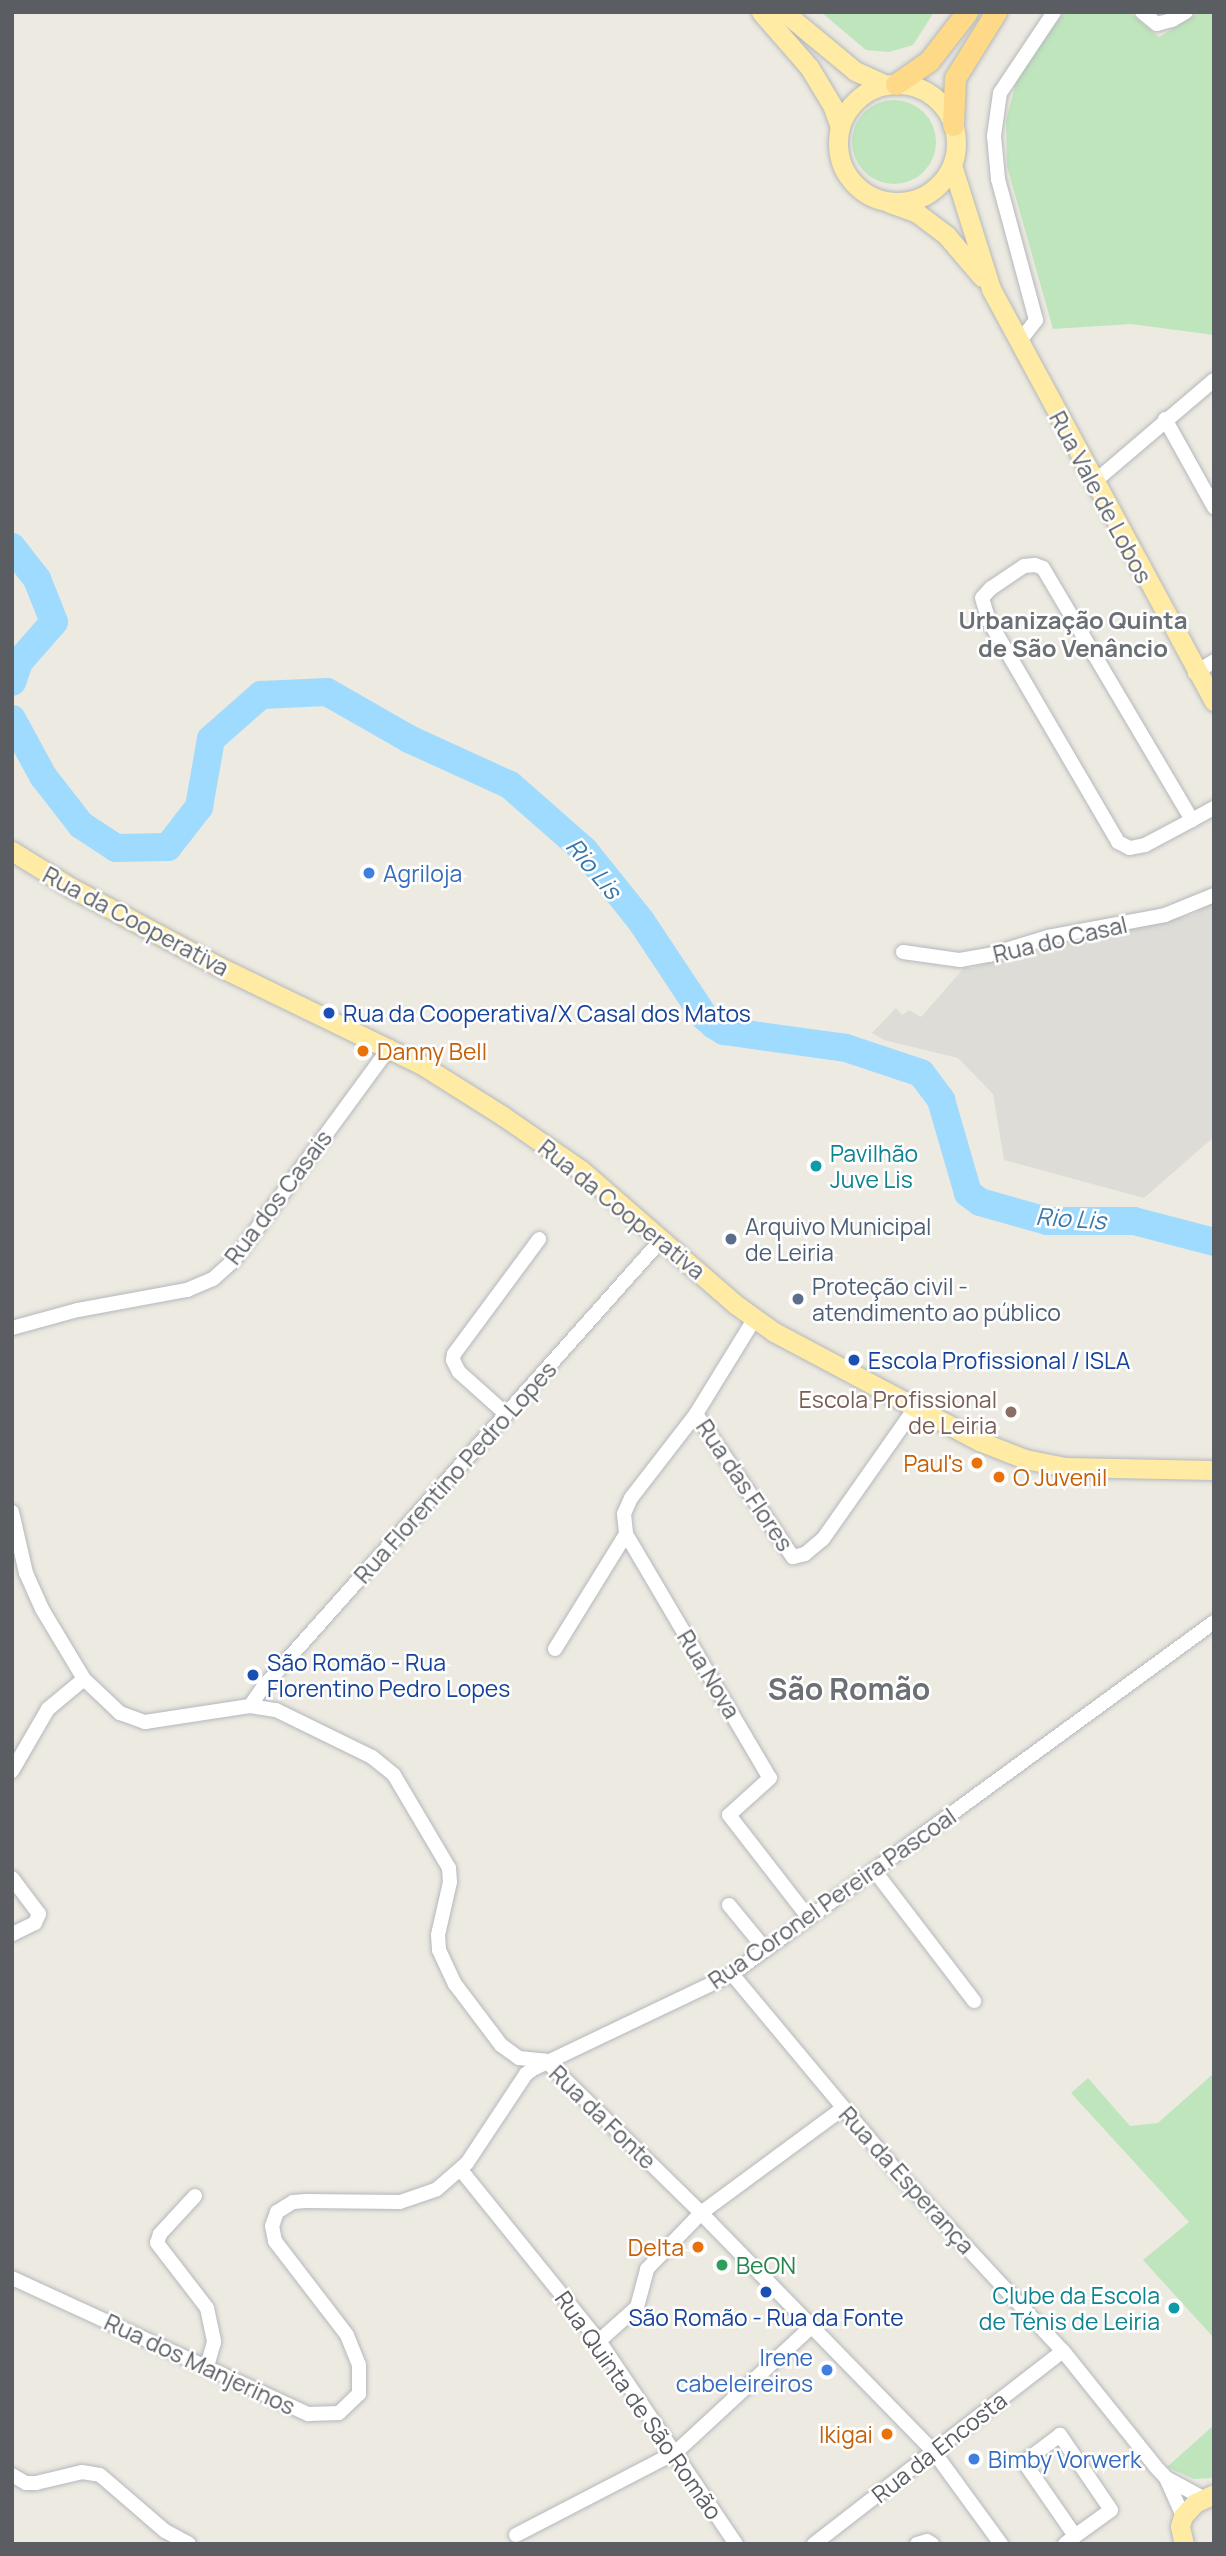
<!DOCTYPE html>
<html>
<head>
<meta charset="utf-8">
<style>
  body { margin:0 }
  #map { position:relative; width:1226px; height:2556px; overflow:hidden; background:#edeae1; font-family:Manrope,sans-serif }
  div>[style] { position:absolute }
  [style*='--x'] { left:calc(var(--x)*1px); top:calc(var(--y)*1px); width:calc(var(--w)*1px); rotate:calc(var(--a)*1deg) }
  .industrial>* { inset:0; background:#dedcd6 }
  .green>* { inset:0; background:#bfe5bd }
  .round { border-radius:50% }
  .river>* { height:28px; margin:-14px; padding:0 14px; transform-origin:14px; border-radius:14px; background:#9fdbff }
  .roads { filter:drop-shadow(0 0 2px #b4b8bc) drop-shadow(0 0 2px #b4b8bc) }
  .minor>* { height:14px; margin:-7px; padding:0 7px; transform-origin:7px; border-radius:7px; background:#fff }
  .major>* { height:19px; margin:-9.5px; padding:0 9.5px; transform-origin:9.5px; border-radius:9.5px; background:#ffeba4 }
  .major>.ring { margin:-9.5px; padding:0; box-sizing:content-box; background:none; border:19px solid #ffeba4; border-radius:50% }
  .highway>* { height:21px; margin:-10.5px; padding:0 10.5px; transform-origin:10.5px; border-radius:10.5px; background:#fed987 }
  .dots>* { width:19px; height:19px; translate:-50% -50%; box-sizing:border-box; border:4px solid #fff; border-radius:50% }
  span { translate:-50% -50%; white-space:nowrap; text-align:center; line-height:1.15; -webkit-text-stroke:5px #fff; paint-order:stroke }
  .street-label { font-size:23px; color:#5a5e63 }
  .shop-label { font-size:23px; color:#366cbe }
  .left { translate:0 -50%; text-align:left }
  .right { translate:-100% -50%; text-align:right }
  .transit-label { font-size:23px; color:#164399 }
  .food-label { font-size:23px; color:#c56008 }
  .culture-label { font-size:23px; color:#0d838f }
  .service-label { font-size:23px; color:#4e5e75 }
  .education-label { font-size:23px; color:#785e54 }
  .leisure-label { font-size:23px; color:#27864d }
  .neighbourhood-label { font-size:24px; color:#6b7075; font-weight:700 }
  .water-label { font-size:24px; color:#3977a9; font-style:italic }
  .district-label { font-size:30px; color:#6b7075; font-weight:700 }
  .frame { position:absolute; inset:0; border:14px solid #5a5e63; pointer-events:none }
</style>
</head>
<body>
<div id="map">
  <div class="industrial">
    <div style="clip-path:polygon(1214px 900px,1214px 1137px,1144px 1198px,1004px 1160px,993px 1094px,958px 1058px,884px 1040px,872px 1033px,896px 1008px,902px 1015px,909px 1010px,921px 1017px,964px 968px,973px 968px,1028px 947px,1193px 915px)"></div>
  </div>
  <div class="green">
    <div style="clip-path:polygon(821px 12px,934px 12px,913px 45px,889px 52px,866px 50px)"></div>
    <div style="clip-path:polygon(1065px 12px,1129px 12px,1159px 37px,1200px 12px,1214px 12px,1214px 335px,1131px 324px,1053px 329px,1007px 166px,1006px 120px,1017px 79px,1028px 58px)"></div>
    <div class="round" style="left:852px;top:100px;width:84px;height:84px"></div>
    <div style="clip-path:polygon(1214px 2073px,1214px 2338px,1143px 2260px,1189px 2222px,1071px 2093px,1088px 2078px,1130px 2126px,1158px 2123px)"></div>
    <div style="clip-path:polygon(1214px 2425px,1214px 2478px,1194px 2479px,1167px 2467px)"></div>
  </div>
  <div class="river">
    <div style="--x:12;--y:547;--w:41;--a:52"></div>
    <div style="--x:37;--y:579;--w:46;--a:68.4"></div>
    <div style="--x:54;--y:622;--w:53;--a:131.2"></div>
    <div style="--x:19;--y:662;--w:21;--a:109"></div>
    <div style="--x:12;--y:719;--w:65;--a:61.5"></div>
    <div style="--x:43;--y:776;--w:62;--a:52.2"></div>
    <div style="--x:81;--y:825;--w:42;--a:33.3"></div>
    <div style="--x:116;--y:848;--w:52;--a:-1.1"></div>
    <div style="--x:168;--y:847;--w:51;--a:-52.2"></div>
    <div style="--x:199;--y:807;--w:69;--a:-80"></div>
    <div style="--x:211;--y:739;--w:67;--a:-41.3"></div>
    <div style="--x:261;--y:695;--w:66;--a:-2.6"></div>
    <div style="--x:327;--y:692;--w:95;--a:29.8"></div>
    <div style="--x:409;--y:739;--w:111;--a:24.5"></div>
    <div style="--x:510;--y:785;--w:98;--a:41.3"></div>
    <div style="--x:584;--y:850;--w:91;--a:51.2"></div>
    <div style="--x:641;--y:921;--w:114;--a:56.4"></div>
    <div style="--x:704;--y:1016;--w:13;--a:42"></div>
    <div style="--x:714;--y:1025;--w:12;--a:31"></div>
    <div style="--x:724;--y:1031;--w:123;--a:7.9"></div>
    <div style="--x:846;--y:1048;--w:79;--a:18.4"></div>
    <div style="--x:921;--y:1073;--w:34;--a:53"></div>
    <div style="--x:941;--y:1100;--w:97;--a:73.8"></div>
    <div style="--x:968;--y:1193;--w:15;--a:37"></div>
    <div style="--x:980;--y:1202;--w:70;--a:15.8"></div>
    <div style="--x:1047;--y:1221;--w:87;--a:0"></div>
    <div style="--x:1134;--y:1221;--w:83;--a:14.7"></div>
  </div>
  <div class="roads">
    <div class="minor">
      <div style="--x:1142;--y:12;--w:19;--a:39"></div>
      <div style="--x:1157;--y:24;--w:16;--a:-15"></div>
      <div style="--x:1172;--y:20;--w:16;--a:-30"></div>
      <div style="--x:1019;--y:342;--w:28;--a:-52"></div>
      <div style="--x:1036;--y:320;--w:146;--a:-105.1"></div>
      <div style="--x:998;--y:179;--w:43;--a:-95.3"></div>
      <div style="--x:994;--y:136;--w:43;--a:-82.1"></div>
      <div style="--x:1000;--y:93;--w:97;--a:-56.3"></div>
      <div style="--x:1165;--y:419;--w:101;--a:60.9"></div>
      <div style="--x:1093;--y:483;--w:159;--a:-40.4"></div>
      <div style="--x:1195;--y:673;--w:22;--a:-32"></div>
      <div style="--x:1192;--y:820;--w:293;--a:-120.6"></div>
      <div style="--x:1043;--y:568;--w:9;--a:-159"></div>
      <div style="--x:1035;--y:565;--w:11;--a:175"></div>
      <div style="--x:1024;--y:566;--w:40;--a:146"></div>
      <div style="--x:991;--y:588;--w:13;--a:132"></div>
      <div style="--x:982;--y:598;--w:24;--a:73"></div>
      <div style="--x:989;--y:621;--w:256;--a:59.7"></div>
      <div style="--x:1118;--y:842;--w:13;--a:27"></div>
      <div style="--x:1130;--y:848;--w:15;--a:-11"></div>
      <div style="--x:1145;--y:845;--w:53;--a:-28"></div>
      <div style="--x:1192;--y:820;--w:25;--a:-29"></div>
      <div style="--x:903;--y:952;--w:58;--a:8"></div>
      <div style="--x:960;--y:960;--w:29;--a:-10"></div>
      <div style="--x:989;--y:955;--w:62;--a:-17"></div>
      <div style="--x:1048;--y:937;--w:119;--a:-10.6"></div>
      <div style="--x:1165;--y:915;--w:53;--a:-22.2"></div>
      <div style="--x:755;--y:1318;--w:113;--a:121.6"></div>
      <div style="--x:696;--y:1414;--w:173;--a:55.9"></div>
      <div style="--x:793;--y:1557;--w:12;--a:-14"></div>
      <div style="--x:805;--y:1554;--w:23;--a:-40"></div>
      <div style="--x:823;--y:1539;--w:160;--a:-54.9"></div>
      <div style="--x:12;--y:1328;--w:68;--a:-15.3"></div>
      <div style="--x:78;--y:1310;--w:111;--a:-10.4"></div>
      <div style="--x:187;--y:1290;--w:28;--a:-23"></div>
      <div style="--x:213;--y:1279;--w:28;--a:-42"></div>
      <div style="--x:234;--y:1260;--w:264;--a:-53.8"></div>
      <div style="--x:506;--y:1414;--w:63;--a:-138.2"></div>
      <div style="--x:459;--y:1372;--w:13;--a:-117"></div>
      <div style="--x:453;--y:1360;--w:6;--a:-81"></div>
      <div style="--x:454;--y:1354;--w:143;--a:-53.5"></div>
      <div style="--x:696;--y:1414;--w:106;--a:127.7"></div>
      <div style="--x:631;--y:1498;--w:17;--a:114"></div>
      <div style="--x:624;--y:1514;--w:20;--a:84"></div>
      <div style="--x:626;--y:1534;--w:283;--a:59.5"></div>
      <div style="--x:770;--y:1778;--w:55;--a:137.9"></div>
      <div style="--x:729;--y:1815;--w:130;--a:52.2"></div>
      <div style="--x:12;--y:1512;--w:63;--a:77.1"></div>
      <div style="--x:26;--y:1573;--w:39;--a:66"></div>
      <div style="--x:42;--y:1609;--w:82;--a:59"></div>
      <div style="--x:84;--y:1679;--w:50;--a:43.4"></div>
      <div style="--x:120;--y:1713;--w:27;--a:20"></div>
      <div style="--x:145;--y:1722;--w:106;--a:-8.7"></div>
      <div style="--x:250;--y:1706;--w:26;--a:9"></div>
      <div style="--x:276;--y:1710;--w:107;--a:26.1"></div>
      <div style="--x:372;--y:1757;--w:28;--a:39"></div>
      <div style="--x:394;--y:1775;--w:108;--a:59.4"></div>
      <div style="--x:449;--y:1868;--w:14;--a:86"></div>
      <div style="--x:450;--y:1882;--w:54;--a:102.8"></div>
      <div style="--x:438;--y:1935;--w:15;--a:86"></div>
      <div style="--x:439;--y:1950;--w:38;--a:65"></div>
      <div style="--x:455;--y:1984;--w:61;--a:52.9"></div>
      <div style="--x:492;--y:2033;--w:15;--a:53"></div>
      <div style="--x:501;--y:2045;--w:22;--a:36"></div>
      <div style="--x:519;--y:2058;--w:27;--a:6"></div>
      <div style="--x:546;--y:2061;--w:217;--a:44.4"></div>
      <div style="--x:701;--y:2213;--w:334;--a:45.7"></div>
      <div style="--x:934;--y:2452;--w:114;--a:53.9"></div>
      <div style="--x:555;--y:1649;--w:135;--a:-58.3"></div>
      <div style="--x:250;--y:1706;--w:24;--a:-55"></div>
      <div style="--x:264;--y:1686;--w:599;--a:-48.32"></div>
      <div style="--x:12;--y:1771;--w:72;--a:-59.9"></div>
      <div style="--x:48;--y:1709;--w:47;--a:-39.8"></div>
      <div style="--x:874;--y:1870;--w:165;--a:52.6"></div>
      <div style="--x:12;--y:1878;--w:45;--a:53.1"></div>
      <div style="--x:39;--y:1914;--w:10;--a:114"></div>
      <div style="--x:35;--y:1923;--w:25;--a:154"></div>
      <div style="--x:729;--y:1905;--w:58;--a:50.6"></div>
      <div style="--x:732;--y:1974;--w:258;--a:50.2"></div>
      <div style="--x:897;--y:2172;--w:244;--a:47.2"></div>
      <div style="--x:1063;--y:2351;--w:147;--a:51.3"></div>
      <div style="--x:1155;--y:2466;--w:16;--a:47"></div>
      <div style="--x:1166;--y:2478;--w:42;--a:28.4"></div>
      <div style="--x:461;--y:2170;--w:220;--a:51.1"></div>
      <div style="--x:599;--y:2341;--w:245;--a:56"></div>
      <div style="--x:195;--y:2196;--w:52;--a:132.6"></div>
      <div style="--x:160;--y:2234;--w:9;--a:108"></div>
      <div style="--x:157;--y:2243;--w:82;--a:52.4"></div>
      <div style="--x:207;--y:2308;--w:35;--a:78"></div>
      <div style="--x:214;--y:2342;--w:25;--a:106"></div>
      <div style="--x:12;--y:2278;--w:326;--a:24.7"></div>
      <div style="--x:308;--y:2414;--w:31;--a:-2"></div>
      <div style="--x:339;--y:2413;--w:28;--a:-44"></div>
      <div style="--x:359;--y:2394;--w:29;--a:-90"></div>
      <div style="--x:359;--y:2365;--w:32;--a:-112"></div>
      <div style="--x:347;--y:2335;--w:118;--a:-127.5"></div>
      <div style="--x:275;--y:2241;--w:15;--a:-101"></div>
      <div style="--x:272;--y:2226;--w:15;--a:-70"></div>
      <div style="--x:277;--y:2212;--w:19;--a:-32"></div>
      <div style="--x:293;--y:2202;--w:13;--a:-4"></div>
      <div style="--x:306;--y:2201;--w:94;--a:0.6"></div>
      <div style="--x:400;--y:2202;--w:39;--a:-19"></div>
      <div style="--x:437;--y:2189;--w:40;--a:-41"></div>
      <div style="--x:467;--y:2163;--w:107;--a:-56.5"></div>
      <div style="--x:526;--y:2074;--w:9;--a:-36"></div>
      <div style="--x:533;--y:2069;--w:221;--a:-25.5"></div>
      <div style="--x:732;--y:1974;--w:597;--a:-36.14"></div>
      <div style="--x:599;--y:2341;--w:51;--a:-41.8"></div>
      <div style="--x:637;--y:2307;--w:39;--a:-75"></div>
      <div style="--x:647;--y:2269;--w:78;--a:-46"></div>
      <div style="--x:701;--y:2213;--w:175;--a:-36.4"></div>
      <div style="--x:12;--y:2475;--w:16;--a:30"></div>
      <div style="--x:26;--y:2483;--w:10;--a:0"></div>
      <div style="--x:36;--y:2483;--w:47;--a:-13.4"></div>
      <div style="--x:82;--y:2472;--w:18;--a:9"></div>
      <div style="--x:100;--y:2475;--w:86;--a:40.7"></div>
      <div style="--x:165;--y:2531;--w:27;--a:28"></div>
      <div style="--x:1166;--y:2478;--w:42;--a:65.9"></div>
      <div style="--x:516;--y:2535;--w:180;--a:-27.4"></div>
      <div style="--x:676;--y:2452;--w:185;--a:-42.8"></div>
      <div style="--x:814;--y:2544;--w:315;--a:-37.8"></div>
      <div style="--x:917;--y:2544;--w:10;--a:-17"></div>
      <div style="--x:927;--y:2541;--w:6;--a:31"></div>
      <div style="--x:1065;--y:2544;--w:13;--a:-39"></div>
      <div style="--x:1075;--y:2536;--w:44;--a:-35.8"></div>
      <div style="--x:1111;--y:2510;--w:91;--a:-124.2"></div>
      <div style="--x:1060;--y:2435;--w:45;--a:143.1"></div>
      <div style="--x:1024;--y:2462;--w:90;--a:55.4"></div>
    </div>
    <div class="major">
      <div style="--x:761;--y:12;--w:73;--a:48.9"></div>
      <div style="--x:809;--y:67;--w:44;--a:58.8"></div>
      <div style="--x:832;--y:105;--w:23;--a:70"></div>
      <div style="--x:784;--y:12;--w:92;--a:39.7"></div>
      <div style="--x:855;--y:71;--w:34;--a:24"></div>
      <div class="ring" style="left:838px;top:84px;width:99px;height:99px"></div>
      <div style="--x:952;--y:165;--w:130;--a:72.5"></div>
      <div style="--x:991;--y:289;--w:469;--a:61.6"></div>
      <div style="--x:890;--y:203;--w:29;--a:20"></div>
      <div style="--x:917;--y:213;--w:38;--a:37"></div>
      <div style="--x:947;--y:236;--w:54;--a:49.5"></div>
      <div style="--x:12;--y:851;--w:68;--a:31.8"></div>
      <div style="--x:70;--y:887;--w:168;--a:28.1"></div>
      <div style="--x:218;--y:966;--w:227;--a:25.9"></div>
      <div style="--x:422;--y:1065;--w:96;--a:32.2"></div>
      <div style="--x:503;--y:1116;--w:95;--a:34.7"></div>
      <div style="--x:581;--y:1170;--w:204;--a:41"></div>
      <div style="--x:735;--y:1304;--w:48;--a:35.7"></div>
      <div style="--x:774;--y:1332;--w:232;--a:28"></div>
      <div style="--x:979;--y:1441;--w:49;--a:21.4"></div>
      <div style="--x:1025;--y:1459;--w:41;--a:11.3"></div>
      <div style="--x:1065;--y:1467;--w:149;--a:1.2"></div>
      <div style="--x:1184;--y:2544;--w:18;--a:-103"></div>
      <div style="--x:1180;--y:2526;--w:10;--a:-73"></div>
      <div style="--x:1183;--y:2516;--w:18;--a:-47"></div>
      <div style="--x:1195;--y:2503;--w:21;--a:-25"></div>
    </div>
    <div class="highway">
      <div style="--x:896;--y:84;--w:40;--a:-34.9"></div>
      <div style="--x:929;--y:61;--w:62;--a:-52.2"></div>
      <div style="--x:953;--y:125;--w:47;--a:-87.6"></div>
      <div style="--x:955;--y:78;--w:78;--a:-58.2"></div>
    </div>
  </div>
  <div class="dots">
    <div style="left:369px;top:873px;background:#3f7fe0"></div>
    <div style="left:329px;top:1013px;background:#1a4fb4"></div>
    <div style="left:363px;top:1051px;background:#e8710a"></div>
    <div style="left:816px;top:1166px;background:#0f9aa8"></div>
    <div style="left:731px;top:1239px;background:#5c6f8a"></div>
    <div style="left:798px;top:1299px;background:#5c6f8a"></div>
    <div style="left:854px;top:1360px;background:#1a4fb4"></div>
    <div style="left:1011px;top:1412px;background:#8d6e63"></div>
    <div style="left:977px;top:1463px;background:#e8710a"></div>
    <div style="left:999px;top:1477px;background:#e8710a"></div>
    <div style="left:253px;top:1675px;background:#1a4fb4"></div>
    <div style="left:698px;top:2247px;background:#e8710a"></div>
    <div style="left:722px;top:2265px;background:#2e9e5b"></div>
    <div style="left:766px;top:2292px;background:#1a4fb4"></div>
    <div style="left:1174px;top:2308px;background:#0f9aa8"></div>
    <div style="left:827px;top:2370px;background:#3f7fe0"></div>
    <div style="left:887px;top:2434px;background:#e8710a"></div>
    <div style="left:974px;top:2459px;background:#3f7fe0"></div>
  </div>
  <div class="street-label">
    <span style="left:1101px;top:497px;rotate:62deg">Rua Vale de Lobos</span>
    <span style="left:136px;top:921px;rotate:28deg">Rua da Cooperativa</span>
    <span style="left:1060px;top:939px;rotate:-13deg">Rua do Casal</span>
    <span style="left:278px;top:1197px;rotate:-53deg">Rua dos Casais</span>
    <span style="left:622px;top:1209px;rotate:39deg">Rua da Cooperativa</span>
    <span style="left:455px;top:1472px;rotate:-48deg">Rua Florentino Pedro Lopes</span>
    <span style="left:745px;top:1485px;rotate:56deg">Rua das Flores</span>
    <span style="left:709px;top:1674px;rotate:59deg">Rua Nova</span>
    <span style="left:832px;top:1898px;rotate:-35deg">Rua Coronel Pereira Pascoal</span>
    <span style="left:603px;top:2117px;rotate:44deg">Rua da Fonte</span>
    <span style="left:907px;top:2180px;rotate:48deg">Rua da Esperança</span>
    <span style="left:200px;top:2364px;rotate:25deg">Rua dos Manjerinos</span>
    <span style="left:639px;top:2405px;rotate:55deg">Rua Quinta de São Romão</span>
    <span style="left:939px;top:2447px;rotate:-38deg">Rua da Encosta</span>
  </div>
  <div class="shop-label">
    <span class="left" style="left:383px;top:873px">Agriloja</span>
    <span class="right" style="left:813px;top:2370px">Irene<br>cabeleireiros</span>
    <span class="left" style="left:988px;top:2459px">Bimby Vorwerk</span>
  </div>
  <div class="transit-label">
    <span class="left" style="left:343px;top:1013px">Rua da Cooperativa/X Casal dos Matos</span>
    <span class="left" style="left:868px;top:1360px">Escola Profissional / ISLA</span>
    <span class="left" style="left:267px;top:1675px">São Romão - Rua<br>Florentino Pedro Lopes</span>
    <span style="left:766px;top:2317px">São Romão - Rua da Fonte</span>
  </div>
  <div class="food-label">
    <span class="left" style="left:377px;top:1051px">Danny Bell</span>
    <span class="right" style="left:963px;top:1463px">Paul's</span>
    <span class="left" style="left:1013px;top:1477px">O Juvenil</span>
    <span class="right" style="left:684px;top:2247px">Delta</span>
    <span class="right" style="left:873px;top:2434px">Ikigai</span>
  </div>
  <div class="culture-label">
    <span class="left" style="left:830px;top:1166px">Pavilhão<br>Juve Lis</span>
    <span class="right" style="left:1160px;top:2308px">Clube da Escola<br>de Ténis de Leiria</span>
  </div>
  <div class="service-label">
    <span class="left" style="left:745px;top:1239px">Arquivo Municipal<br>de Leiria</span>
    <span class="left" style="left:812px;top:1299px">Proteção civil -<br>atendimento ao público</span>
  </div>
  <div class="education-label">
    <span class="right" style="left:997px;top:1412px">Escola Profissional<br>de Leiria</span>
  </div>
  <div class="leisure-label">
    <span class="left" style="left:736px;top:2265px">BeON</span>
  </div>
  <div class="neighbourhood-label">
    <span style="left:1073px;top:634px">Urbanização Quinta<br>de São Venâncio</span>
  </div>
  <div class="water-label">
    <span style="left:594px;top:868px;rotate:50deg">Rio Lis</span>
    <span style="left:1071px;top:1218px;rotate:4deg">Rio Lis</span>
  </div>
  <div class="district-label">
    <span style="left:849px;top:1689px">São Romão</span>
  </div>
  <div class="frame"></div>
</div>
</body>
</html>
